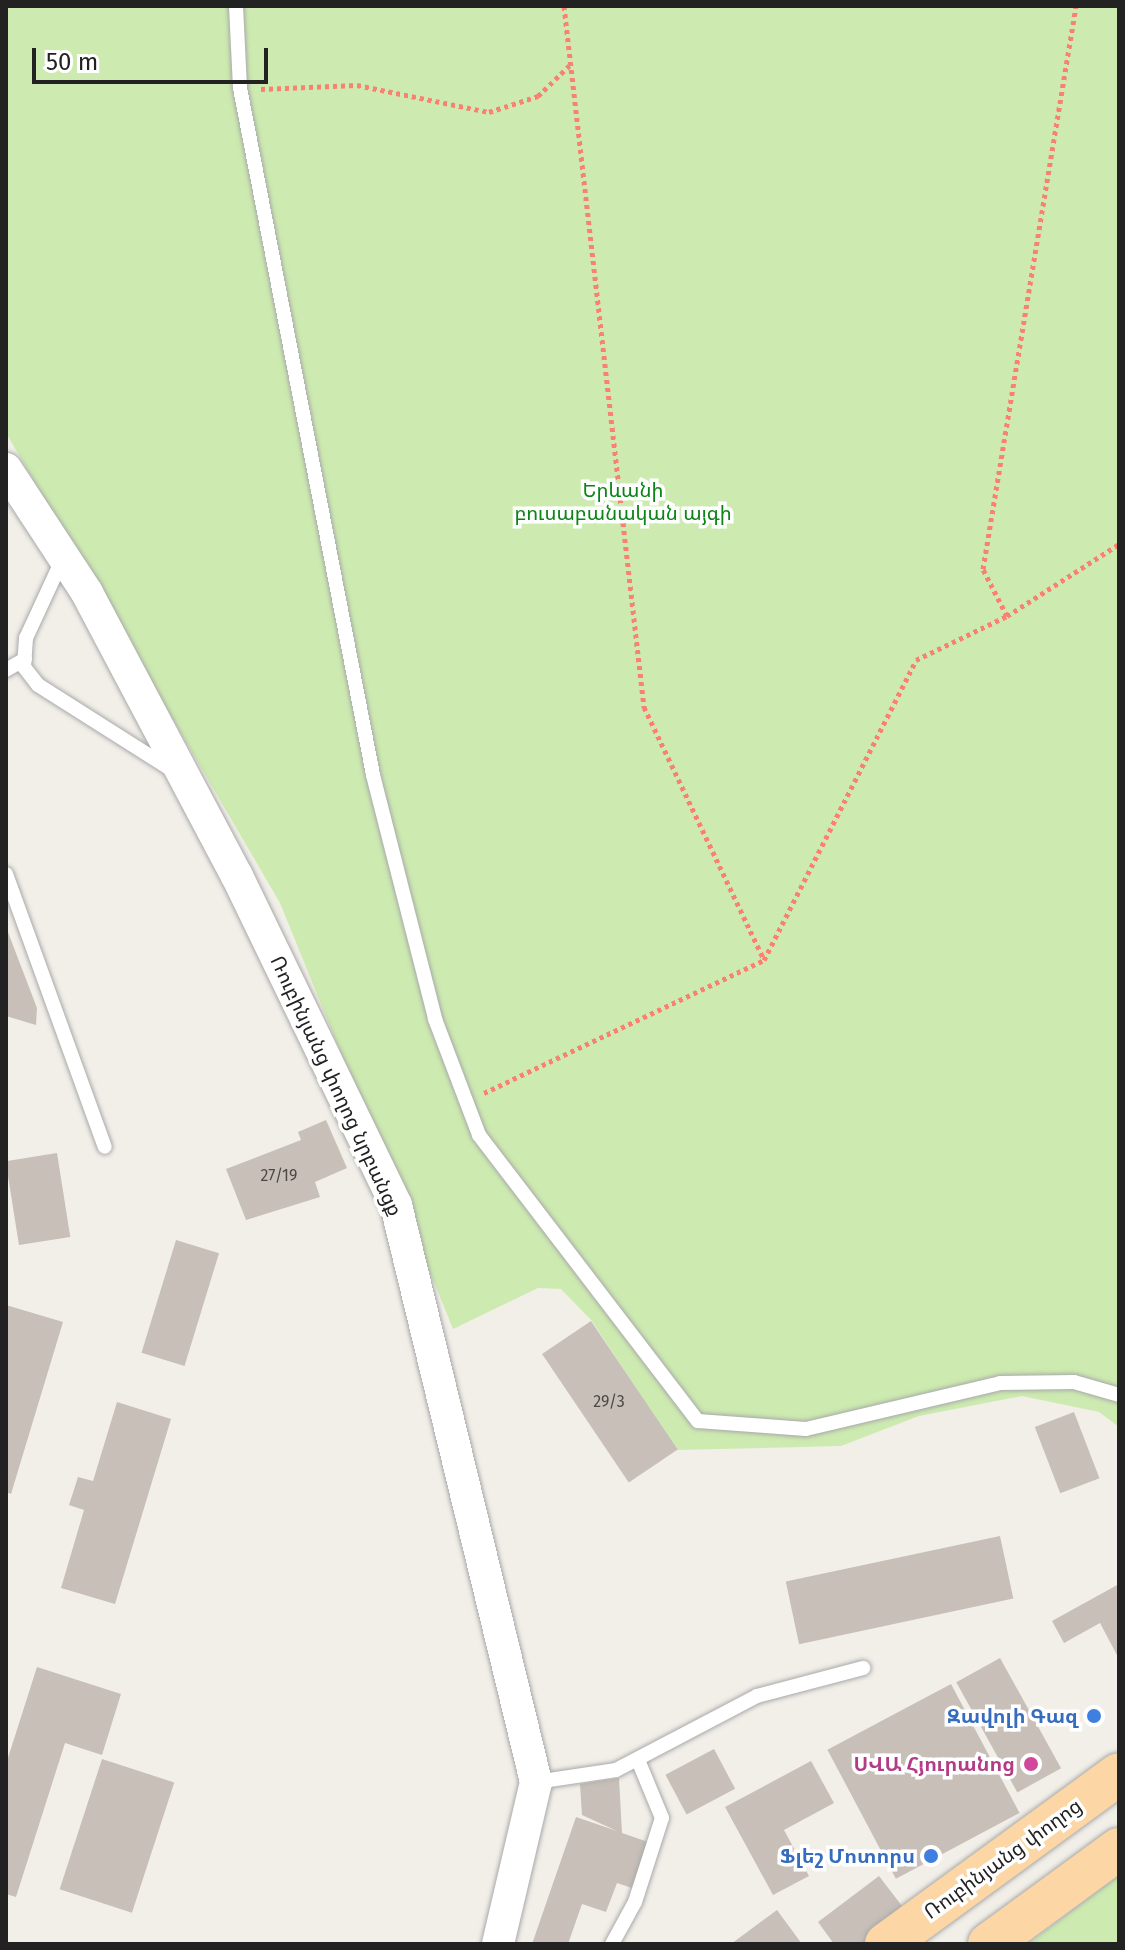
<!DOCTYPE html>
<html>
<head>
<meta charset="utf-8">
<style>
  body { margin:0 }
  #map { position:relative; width:1125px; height:1950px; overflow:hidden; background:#f2efe9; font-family:"Fira Sans","Noto Sans Armenian",sans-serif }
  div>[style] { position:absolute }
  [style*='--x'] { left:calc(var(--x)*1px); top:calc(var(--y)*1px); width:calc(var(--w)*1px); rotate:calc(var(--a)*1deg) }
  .grass>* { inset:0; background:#cdebb0 }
  .building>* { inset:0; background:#c7bfb8; transform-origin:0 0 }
  .path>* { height:5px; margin-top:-2.5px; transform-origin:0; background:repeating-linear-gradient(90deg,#fa8072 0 4px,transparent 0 8px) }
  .roads { filter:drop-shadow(0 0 2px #a9a9a9) drop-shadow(0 0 2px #a9a9a9) }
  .service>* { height:14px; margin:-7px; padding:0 7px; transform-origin:7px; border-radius:7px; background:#fff }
  .tertiary>* { height:32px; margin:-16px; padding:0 16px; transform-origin:16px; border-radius:16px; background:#fff }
  .primary>* { height:42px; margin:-21px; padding:0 21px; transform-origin:21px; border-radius:21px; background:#fcd6a4 }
  .dots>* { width:22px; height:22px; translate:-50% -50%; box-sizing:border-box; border:4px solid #fff; border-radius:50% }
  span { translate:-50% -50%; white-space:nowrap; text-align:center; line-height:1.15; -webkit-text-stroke:7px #fff; paint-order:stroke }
  .number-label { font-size:16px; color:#4b4948 }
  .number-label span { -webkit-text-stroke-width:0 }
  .park-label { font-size:20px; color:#0c8416 }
  .street-label { font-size:20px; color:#222 }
  .shop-label { font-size:20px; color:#366cbe; font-weight:700 }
  .right { translate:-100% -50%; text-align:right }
  .hotel-label { font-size:20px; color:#b23c85; font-weight:700 }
  .frame { position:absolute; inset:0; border:8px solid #222; pointer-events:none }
  .scale { position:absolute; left:32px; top:48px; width:236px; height:36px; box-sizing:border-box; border:4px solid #222; border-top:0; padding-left:10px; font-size:24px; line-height:28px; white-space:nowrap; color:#222; -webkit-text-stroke:6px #fff; paint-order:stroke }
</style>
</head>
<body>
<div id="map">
  <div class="grass">
    <div style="clip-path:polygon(6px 6px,1119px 6px,1119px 1427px,1099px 1412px,1022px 1396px,919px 1416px,841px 1446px,677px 1450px,592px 1321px,561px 1289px,538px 1288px,453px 1329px,280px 903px,6px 433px)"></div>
    <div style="clip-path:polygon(1119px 1875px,1119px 1944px,1028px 1944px)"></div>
  </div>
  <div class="building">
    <div style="clip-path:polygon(6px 927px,37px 1008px,36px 1025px,6px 1016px)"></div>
    <div style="clip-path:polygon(326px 1120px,347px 1168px,315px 1182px,320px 1197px,246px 1220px,226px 1169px,301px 1140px,298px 1132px)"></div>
    <div style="left:57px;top:1153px;width:85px;height:52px;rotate:81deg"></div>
    <div style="left:176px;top:1240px;width:45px;height:118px;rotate:17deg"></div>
    <div style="clip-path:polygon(6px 1305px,63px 1322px,11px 1494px,6px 1492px)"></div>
    <div style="left:591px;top:1321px;width:155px;height:59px;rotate:56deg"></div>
    <div style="clip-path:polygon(117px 1402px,171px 1419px,115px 1604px,61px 1588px,84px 1510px,69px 1505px,78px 1477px,93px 1481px)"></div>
    <div style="left:1074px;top:1412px;width:71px;height:42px;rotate:69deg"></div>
    <div style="left:1000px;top:1536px;width:64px;height:219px;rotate:78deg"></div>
    <div style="clip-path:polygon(1119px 1584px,1119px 1659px,1100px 1623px,1064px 1643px,1052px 1621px)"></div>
    <div style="left:1000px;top:1658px;width:126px;height:50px;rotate:61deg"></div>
    <div style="clip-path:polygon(37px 1667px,121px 1694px,102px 1755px,65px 1743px,16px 1897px,6px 1894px,6px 1764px)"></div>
    <div style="left:951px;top:1684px;width:146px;height:140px;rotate:62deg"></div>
    <div style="left:714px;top:1749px;width:45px;height:55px;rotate:62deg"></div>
    <div style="left:102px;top:1759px;width:76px;height:137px;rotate:18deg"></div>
    <div style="clip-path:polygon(811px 1761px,834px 1803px,784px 1830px,809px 1876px,773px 1895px,725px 1807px)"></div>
    <div style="clip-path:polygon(619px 1778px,622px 1833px,651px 1843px,635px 1889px,617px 1883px,606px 1912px,582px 1904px,568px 1944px,532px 1944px,576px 1817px,617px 1831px,582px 1815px,580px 1784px)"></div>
    <div style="clip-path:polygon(879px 1876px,912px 1919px,879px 1944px,834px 1944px,818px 1922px)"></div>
    <div style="clip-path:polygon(777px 1910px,802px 1944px,731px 1944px)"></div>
  </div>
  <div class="path">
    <div style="--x:564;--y:6;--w:706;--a:83.49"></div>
    <div style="--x:644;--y:707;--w:280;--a:64.6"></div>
    <div style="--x:764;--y:960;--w:336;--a:-63.1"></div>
    <div style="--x:916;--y:660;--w:101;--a:-25.8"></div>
    <div style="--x:1007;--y:616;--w:133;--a:-32.7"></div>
    <div style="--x:261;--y:89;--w:96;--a:-2.4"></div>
    <div style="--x:357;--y:85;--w:135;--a:11.6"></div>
    <div style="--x:489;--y:112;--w:52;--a:-18.1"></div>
    <div style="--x:538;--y:96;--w:47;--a:-44.1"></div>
    <div style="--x:1007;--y:616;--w:53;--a:-117.1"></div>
    <div style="--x:983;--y:569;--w:571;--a:-80.62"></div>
    <div style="--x:484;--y:1093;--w:310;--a:-25.4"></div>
  </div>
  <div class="roads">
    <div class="service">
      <div style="--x:236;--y:6;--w:82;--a:87.2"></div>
      <div style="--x:240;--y:88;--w:700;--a:79.04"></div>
      <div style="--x:373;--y:775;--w:252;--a:75.7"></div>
      <div style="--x:435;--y:1019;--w:124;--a:69.2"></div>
      <div style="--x:479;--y:1135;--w:360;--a:52.6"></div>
      <div style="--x:698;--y:1421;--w:108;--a:4.2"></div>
      <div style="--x:806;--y:1429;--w:199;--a:-13.3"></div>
      <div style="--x:1000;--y:1383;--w:74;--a:-0.8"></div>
      <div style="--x:1074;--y:1382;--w:47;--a:16.1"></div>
      <div style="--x:63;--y:558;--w:88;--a:114.8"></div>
      <div style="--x:26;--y:638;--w:29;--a:94"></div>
      <div style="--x:24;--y:667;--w:23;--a:52"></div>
      <div style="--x:38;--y:685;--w:159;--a:32.4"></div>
      <div style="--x:6;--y:670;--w:22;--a:-30"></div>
      <div style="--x:6;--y:874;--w:290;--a:70.1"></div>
      <div style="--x:536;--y:1782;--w:81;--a:-8.5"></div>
      <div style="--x:616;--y:1770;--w:159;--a:-27.7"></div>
      <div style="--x:757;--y:1696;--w:110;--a:-14.8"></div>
      <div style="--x:612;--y:1944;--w:48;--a:-61.3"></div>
      <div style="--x:635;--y:1902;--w:88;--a:-72.2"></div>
      <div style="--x:662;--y:1818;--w:63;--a:-112.5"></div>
    </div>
    <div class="tertiary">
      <div style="--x:6;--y:469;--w:148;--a:56.8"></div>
      <div style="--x:87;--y:593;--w:320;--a:62.1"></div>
      <div style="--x:237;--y:876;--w:365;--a:64.2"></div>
      <div style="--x:396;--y:1205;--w:594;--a:76.36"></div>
      <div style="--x:536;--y:1782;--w:166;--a:103.2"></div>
    </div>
    <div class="primary">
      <div style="--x:886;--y:1944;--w:288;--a:-36.1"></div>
      <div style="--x:989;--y:1944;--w:161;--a:-36.2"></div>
    </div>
  </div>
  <div class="dots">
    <div style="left:1094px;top:1716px;background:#3f7fe0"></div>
    <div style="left:1031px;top:1764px;background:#d1479c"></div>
    <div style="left:931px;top:1856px;background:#3f7fe0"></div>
  </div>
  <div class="number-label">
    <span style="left:279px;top:1176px">27/19</span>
    <span style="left:609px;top:1402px">29/3</span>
  </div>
  <div class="park-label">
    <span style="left:623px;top:502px">Երևանի<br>բուսաբանական այգի</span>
  </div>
  <div class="street-label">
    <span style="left:336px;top:1086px;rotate:65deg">Ռուբինյանց փողոց նրբանցք</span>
    <span style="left:1003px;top:1859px;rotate:-36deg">Ռուբինյանց փողոց</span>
  </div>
  <div class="shop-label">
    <span class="right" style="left:1078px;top:1716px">Զավոլի Գազ</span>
    <span class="right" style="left:915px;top:1856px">Ֆլեշ Մոտորս</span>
  </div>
  <div class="hotel-label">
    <span class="right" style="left:1015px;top:1764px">ՍՎԱ Հյուրանոց</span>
  </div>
  <div class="frame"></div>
  <div class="scale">50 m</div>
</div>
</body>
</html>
